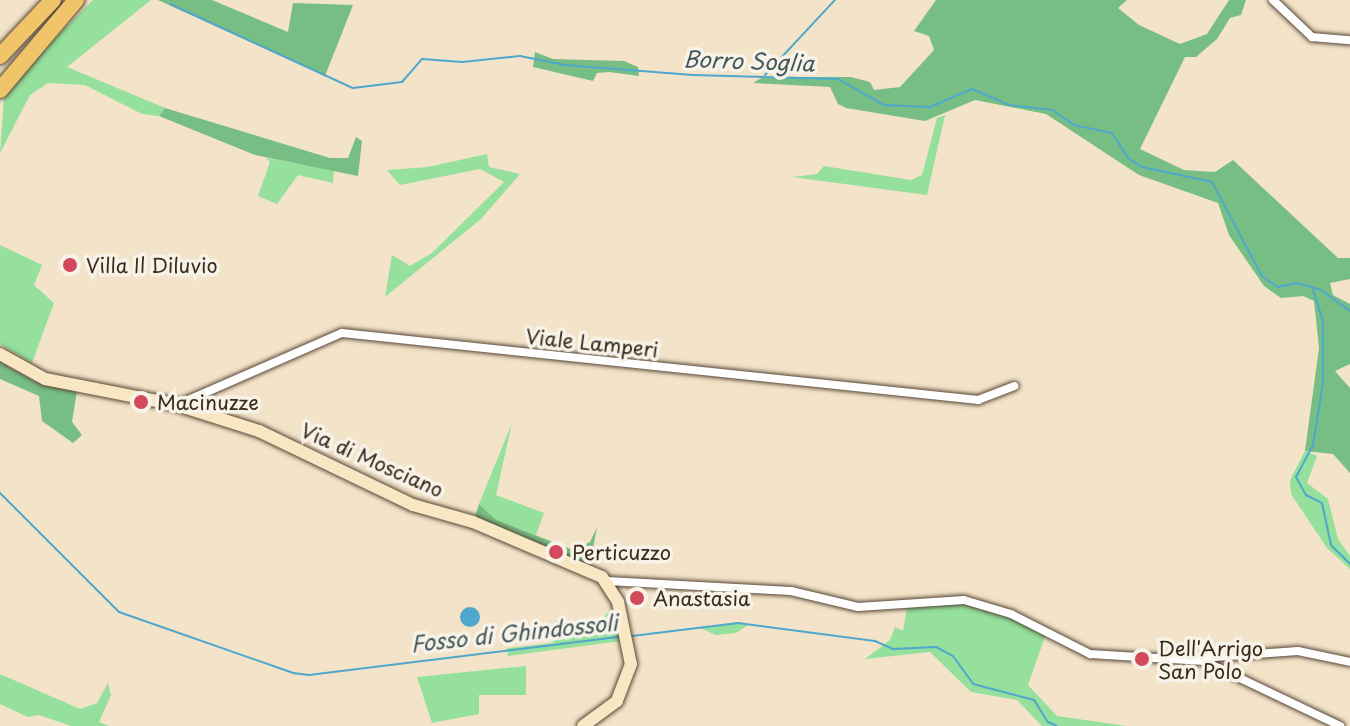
<!DOCTYPE html>
<html>
<head>
<meta charset="utf-8">
<style>
  body { margin:0 }
  #map { position:relative; width:1350px; height:726px; overflow:hidden; background:#f3e3c8; font-family:"Playpen Sans",sans-serif }
  div>[style] { position:absolute }
  [style*='--x'] { left:calc(var(--x)*1px); top:calc(var(--y)*1px); width:calc(var(--w)*1px); rotate:calc(var(--a)*1deg) }
  .green>* { inset:0; background:#94e09c }
  .forest>* { inset:0; background:#77be84 }
  .water>* { inset:0; background:#4fa7cc }
  .round { border-radius:50% }
  .stream>* { height:2px; margin:-1px; padding:0 1px; transform-origin:1px; border-radius:1px; background:#4fa7cc }
  .roads { filter:drop-shadow(0 0 2px #574638) drop-shadow(0 0 2px #574638) }
  .minor>* { height:8px; margin:-4px; padding:0 4px; transform-origin:4px; border-radius:4px; background:#fff }
  .secondary>* { height:12px; margin:-6px; padding:0 6px; transform-origin:6px; border-radius:6px; background:#f9e7c3 }
  .motorway>* { height:16px; margin:-8px; padding:0 8px; transform-origin:8px; border-radius:8px; background:#f0c469 }
  .dots>* { width:22px; height:22px; translate:-50% -50%; box-sizing:border-box; border:4px solid #f7f3e8; border-radius:50% }
  span { translate:-50% -50%; white-space:nowrap; text-align:center; line-height:1.15; -webkit-text-stroke:7px #f7f3e8; paint-order:stroke }
  .poi-label { font-size:20px; color:#3b2a1e }
  .left { translate:0 -50%; text-align:left }
  .street-label { font-size:20px; color:#3b2a1e }
  .water-label { font-size:22px; color:#42565b; font-style:italic }
</style>
</head>
<body>
<div id="map">
  <div class="green">
    <div style="clip-path:polygon(93px 0,151px 0,67px 67px,165px 108px,159px 116px,142px 114px,85px 85px,48px 83px,30px 95px,0 153px,4px 98px,35px 58px)"></div>
    <div style="clip-path:polygon(945px 115px,927px 195px,792px 177px,817px 174px,824px 166px,911px 180px,922px 175px,937px 118px)"></div>
    <div style="clip-path:polygon(487px 154px,489px 167px,520px 174px,481px 219px,385px 297px,392px 255px,410px 266px,432px 253px,504px 182px,480px 169px,400px 185px,387px 170px,428px 167px)"></div>
    <div style="clip-path:polygon(266px 158px,334px 170px,333px 183px,298px 175px,277px 204px,258px 196px,270px 162px)"></div>
    <div style="clip-path:polygon(0 245px,42px 265px,34px 285px,54px 303px,32px 363px,0 344px)"></div>
    <div style="clip-path:polygon(512px 423px,496px 495px,544px 513px,536px 535px,495px 519px,479px 504px)"></div>
    <div style="clip-path:polygon(1305px 451px,1317px 456px,1307px 483px,1328px 499px,1338px 539px,1350px 556px,1350px 569px,1327px 548px,1291px 494px,1290px 480px)"></div>
    <div style="clip-path:polygon(964px 600px,1011px 614px,1046px 634px,1028px 685px,1057px 716px,1126px 726px,1042px 726px,1017px 700px,971px 692px,930px 652px,865px 659px,890px 640px,895px 627px,903px 631px,908px 601px)"></div>
    <div style="clip-path:polygon(620px 609px,628px 640px,508px 656px,507px 648px,553px 643px,556px 620px,572px 633px,595px 627px,610px 610px)"></div>
    <div style="clip-path:polygon(738px 623px,748px 625px,736px 633px,716px 635px,700px 628px)"></div>
    <div style="clip-path:polygon(526px 666px,526px 695px,479px 695px,479px 714px,432px 723px,417px 677px)"></div>
    <div style="clip-path:polygon(0 674px,80px 709px,97px 703px,108px 683px,111px 695px,99px 722px,109px 726px,71px 726px,39px 715px,28px 717px,0 704px)"></div>
  </div>
  <div class="forest">
    <div style="clip-path:polygon(158px 0,212px 0,288px 32px,293px 3px,353px 5px,325px 76px)"></div>
    <div style="clip-path:polygon(936px 0,1127px 0,1118px 8px,1139px 25px,1180px 44px,1207px 34px,1229px 0,1246px 0,1241px 15px,1230px 18px,1217px 39px,1196px 57px,1185px 57px,1140px 149px,1184px 170px,1215px 172px,1233px 160px,1338px 258px,1350px 258px,1350px 279px,1330px 283px,1333px 295px,1350px 304px,1350px 364px,1335px 371px,1350px 388px,1350px 473px,1333px 454px,1305px 451px,1319px 348px,1314px 301px,1303px 296px,1281px 298px,1264px 286px,1229px 235px,1218px 203px,1139px 175px,1046px 114px,975px 100px,925px 121px,846px 108px,838px 104px,830px 87px,753px 83px,763px 77px,851px 77px,870px 82px,874px 90px,900px 87px,934px 50px,929px 36px,914px 31px)"></div>
    <div style="clip-path:polygon(535px 52px,553px 59px,624px 61px,638px 67px,639px 76px,609px 72px,597px 73px,593px 81px,533px 67px)"></div>
    <div style="clip-path:polygon(165px 108px,330px 158px,348px 158px,356px 137px,362px 141px,358px 176px,255px 155px,159px 116px)"></div>
    <div style="clip-path:polygon(0 362px,36px 382px,77px 391px,72px 422px,82px 435px,73px 443px,42px 421px,39px 396px,0 379px)"></div>
    <div style="clip-path:polygon(479px 504px,495px 519px,573px 550px,590px 542px,597px 527px,589px 569px,473px 522px)"></div>
  </div>
  <div class="water">
    <div class="round" style="left:460px;top:607px;width:20px;height:20px"></div>
  </div>
  <div class="stream">
    <div style="--x:170;--y:4;--w:201;--a:24.7"></div>
    <div style="--x:353;--y:88;--w:49;--a:-7"></div>
    <div style="--x:402;--y:82;--w:30;--a:-49"></div>
    <div style="--x:422;--y:59;--w:40;--a:4.3"></div>
    <div style="--x:462;--y:62;--w:58;--a:-5.9"></div>
    <div style="--x:520;--y:56;--w:46;--a:11.3"></div>
    <div style="--x:565;--y:65;--w:128;--a:4.5"></div>
    <div style="--x:693;--y:75;--w:145;--a:1.6"></div>
    <div style="--x:838;--y:79;--w:53;--a:29.5"></div>
    <div style="--x:884;--y:105;--w:46;--a:2.5"></div>
    <div style="--x:930;--y:107;--w:46;--a:-23.2"></div>
    <div style="--x:972;--y:89;--w:40;--a:23.4"></div>
    <div style="--x:1009;--y:105;--w:43;--a:6.6"></div>
    <div style="--x:1052;--y:110;--w:27;--a:34"></div>
    <div style="--x:1074;--y:125;--w:39;--a:12"></div>
    <div style="--x:1112;--y:133;--w:30;--a:57"></div>
    <div style="--x:1128;--y:158;--w:17;--a:33"></div>
    <div style="--x:1142;--y:167;--w:72;--a:12.1"></div>
    <div style="--x:1212;--y:182;--w:106;--a:62"></div>
    <div style="--x:1262;--y:276;--w:19;--a:35"></div>
    <div style="--x:1278;--y:287;--w:19;--a:-12"></div>
    <div style="--x:1297;--y:283;--w:25;--a:16"></div>
    <div style="--x:1321;--y:290;--w:36;--a:36"></div>
    <div style="--x:765;--y:75;--w:103;--a:-47"></div>
    <div style="--x:1312;--y:287;--w:36;--a:72"></div>
    <div style="--x:1323;--y:321;--w:62;--a:90"></div>
    <div style="--x:1323;--y:383;--w:63;--a:99.2"></div>
    <div style="--x:1313;--y:445;--w:36;--a:118"></div>
    <div style="--x:1296;--y:477;--w:21;--a:61"></div>
    <div style="--x:1306;--y:495;--w:18;--a:27"></div>
    <div style="--x:1322;--y:503;--w:43;--a:77.9"></div>
    <div style="--x:1331;--y:545;--w:27;--a:45"></div>
    <div style="--x:0;--y:493;--w:168;--a:45"></div>
    <div style="--x:119;--y:612;--w:184;--a:19.3"></div>
    <div style="--x:293;--y:673;--w:16;--a:7"></div>
    <div style="--x:309;--y:675;--w:311;--a:-7"></div>
    <div style="--x:632;--y:636;--w:107;--a:-7"></div>
    <div style="--x:738;--y:623;--w:138;--a:7.5"></div>
    <div style="--x:875;--y:641;--w:20;--a:24"></div>
    <div style="--x:893;--y:649;--w:43;--a:-2.7"></div>
    <div style="--x:936;--y:647;--w:19;--a:28"></div>
    <div style="--x:953;--y:656;--w:34;--a:54"></div>
    <div style="--x:973;--y:684;--w:63;--a:14.7"></div>
    <div style="--x:1034;--y:700;--w:26;--a:58"></div>
    <div style="--x:1048;--y:722;--w:10;--a:24"></div>
  </div>
  <div class="roads">
    <div class="minor">
      <div style="--x:1273;--y:0;--w:54;--a:43.5"></div>
      <div style="--x:1312;--y:37;--w:38;--a:5"></div>
      <div style="--x:177;--y:405;--w:180;--a:-23.6"></div>
      <div style="--x:342;--y:333;--w:640;--a:6.01"></div>
      <div style="--x:978;--y:400;--w:39;--a:-21"></div>
      <div style="--x:607;--y:581;--w:184;--a:3.1"></div>
      <div style="--x:791;--y:591;--w:69;--a:13.4"></div>
      <div style="--x:858;--y:607;--w:106;--a:-3.8"></div>
      <div style="--x:964;--y:600;--w:49;--a:16.6"></div>
      <div style="--x:1011;--y:614;--w:89;--a:26.9"></div>
      <div style="--x:1090;--y:654;--w:114;--a:3.5"></div>
      <div style="--x:1204;--y:661;--w:151;--a:25.5"></div>
      <div style="--x:1200;--y:658;--w:98;--a:-4.1"></div>
      <div style="--x:1298;--y:651;--w:53;--a:11.9"></div>
    </div>
    <div class="secondary">
      <div style="--x:0;--y:354;--w:51;--a:29.1"></div>
      <div style="--x:45;--y:379;--w:135;--a:11.1"></div>
      <div style="--x:177;--y:405;--w:86;--a:17.6"></div>
      <div style="--x:259;--y:431;--w:171;--a:25.7"></div>
      <div style="--x:413;--y:505;--w:62;--a:15.8"></div>
      <div style="--x:473;--y:522;--w:140;--a:23.1"></div>
      <div style="--x:602;--y:577;--w:30;--a:57"></div>
      <div style="--x:618;--y:602;--w:63;--a:78.2"></div>
      <div style="--x:631;--y:664;--w:40;--a:111"></div>
      <div style="--x:617;--y:701;--w:42;--a:143.7"></div>
    </div>
    <div class="motorway">
      <div style="--x:0;--y:56;--w:77;--a:-46.6"></div>
      <div style="--x:0;--y:90;--w:118;--a:-49.8"></div>
    </div>
  </div>
  <div class="dots">
    <div style="left:70px;top:265px;background:#d1495b"></div>
    <div style="left:141px;top:402px;background:#d1495b"></div>
    <div style="left:556px;top:552px;background:#d1495b"></div>
    <div style="left:637px;top:598px;background:#d1495b"></div>
    <div style="left:1142px;top:659px;background:#d1495b"></div>
  </div>
  <div class="poi-label">
    <span class="left" style="left:86px;top:265px">Villa Il Diluvio</span>
    <span class="left" style="left:157px;top:402px">Macinuzze</span>
    <span class="left" style="left:572px;top:552px">Perticuzzo</span>
    <span class="left" style="left:653px;top:598px">Anastasia</span>
    <span class="left" style="left:1158px;top:660px">Dell'Arrigo<br>San Polo</span>
  </div>
  <div class="street-label">
    <span style="left:592px;top:343px;rotate:6deg">Viale Lamperi</span>
    <span style="left:372px;top:460px;rotate:24deg">Via di Mosciano</span>
  </div>
  <div class="water-label">
    <span style="left:749px;top:60px;rotate:2deg">Borro Soglia</span>
    <span style="left:514px;top:632px;rotate:-6deg">Fosso di Ghindossoli</span>
  </div>
</div>
</body>
</html>
